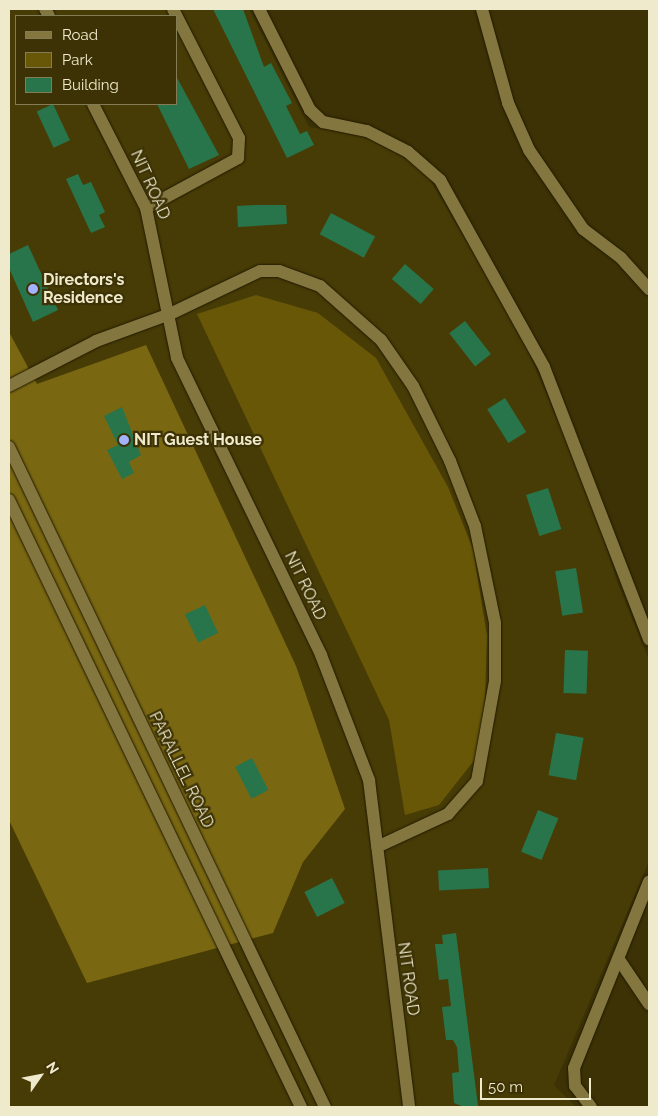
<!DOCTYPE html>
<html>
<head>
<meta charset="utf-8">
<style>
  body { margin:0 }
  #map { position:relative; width:658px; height:1116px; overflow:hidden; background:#3c3205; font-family:Raleway,sans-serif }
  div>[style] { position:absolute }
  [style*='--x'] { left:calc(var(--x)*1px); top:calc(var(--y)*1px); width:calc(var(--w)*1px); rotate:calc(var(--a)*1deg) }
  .built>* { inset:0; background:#473c06 }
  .green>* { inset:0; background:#675707 }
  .forest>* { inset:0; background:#796711 }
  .building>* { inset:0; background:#29754b; transform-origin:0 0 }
  .roads { filter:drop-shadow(0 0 1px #211a00) drop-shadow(0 0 1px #211a00) }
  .street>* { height:12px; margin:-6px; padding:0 6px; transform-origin:6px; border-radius:6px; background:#84763f }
  .dots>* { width:14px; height:14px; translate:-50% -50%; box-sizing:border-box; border:2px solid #3c3205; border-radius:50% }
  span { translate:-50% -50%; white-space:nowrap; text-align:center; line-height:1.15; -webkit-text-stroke:4.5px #3c3205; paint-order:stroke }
  .street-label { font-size:16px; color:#f0eacd }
  .poi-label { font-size:16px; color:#f0eacd; font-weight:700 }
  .left { translate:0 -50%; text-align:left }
  .frame { position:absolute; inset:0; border:10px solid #f0eacd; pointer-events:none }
  .legend { position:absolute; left:15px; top:15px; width:162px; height:90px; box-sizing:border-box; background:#3c3205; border:1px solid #847c55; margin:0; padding:6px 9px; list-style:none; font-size:15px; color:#f0eacd }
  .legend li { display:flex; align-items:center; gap:10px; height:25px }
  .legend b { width:25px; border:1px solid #847c55 }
  .north { position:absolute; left:15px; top:1051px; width:50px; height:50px; -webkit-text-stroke:4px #3c3205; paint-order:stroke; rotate:57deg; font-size:14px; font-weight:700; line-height:20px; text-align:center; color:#f0eacd }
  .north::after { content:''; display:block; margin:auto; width:18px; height:22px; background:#f0eacd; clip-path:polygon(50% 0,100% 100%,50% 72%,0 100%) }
  .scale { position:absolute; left:480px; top:1078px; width:111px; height:22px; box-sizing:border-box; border:2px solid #f0eacd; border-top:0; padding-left:6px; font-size:15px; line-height:18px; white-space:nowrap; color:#f0eacd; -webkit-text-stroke:4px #3c3205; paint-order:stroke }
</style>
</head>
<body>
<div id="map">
  <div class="built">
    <div style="clip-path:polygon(evenodd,9px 9px,249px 9px,309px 127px,368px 136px,424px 170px,519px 330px,591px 500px,618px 584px,649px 660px,649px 861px,554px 1085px,576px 1107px,9px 1107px,9px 9px,16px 16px,176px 16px,176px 104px,16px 104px,16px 16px)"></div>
  </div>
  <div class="green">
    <div style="clip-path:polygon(256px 295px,318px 313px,376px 358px,448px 487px,473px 549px,487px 636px,485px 698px,476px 758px,439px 805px,405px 815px,389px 720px,197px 314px)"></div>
  </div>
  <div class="forest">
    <div style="clip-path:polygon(9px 332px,37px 384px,146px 345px,296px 666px,345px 809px,303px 862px,273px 933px,87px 983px,9px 820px)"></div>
  </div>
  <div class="building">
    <div style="clip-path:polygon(213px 9px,243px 9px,264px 67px,271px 63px,292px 103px,286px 106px,300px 134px,307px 131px,314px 145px,287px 158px)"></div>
    <div style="clip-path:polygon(176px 76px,219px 155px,189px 169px,157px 104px,176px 104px)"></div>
    <div style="left:53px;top:104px;width:40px;height:18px;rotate:65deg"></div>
    <div style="clip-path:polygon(78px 174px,83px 185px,91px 182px,105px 212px,99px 215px,105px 227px,91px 233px,66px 179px)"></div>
    <div style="clip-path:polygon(255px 205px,286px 205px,287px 224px,238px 227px,237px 206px)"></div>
    <div style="left:331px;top:213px;width:50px;height:24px;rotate:28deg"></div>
    <div style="clip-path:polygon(28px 245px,58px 310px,33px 322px,9px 268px,9px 254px)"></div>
    <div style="left:405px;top:264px;width:38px;height:20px;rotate:41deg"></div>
    <div style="left:465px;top:321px;width:42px;height:20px;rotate:52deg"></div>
    <div style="left:505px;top:398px;width:40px;height:21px;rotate:58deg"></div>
    <div style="clip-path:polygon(122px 407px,141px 455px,129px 462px,134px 473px,122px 479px,107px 450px,118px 445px,104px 416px)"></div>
    <div style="left:548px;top:488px;width:43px;height:23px;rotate:72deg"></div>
    <div style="left:576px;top:568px;width:45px;height:21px;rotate:81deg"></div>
    <div style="left:205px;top:605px;width:31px;height:22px;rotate:65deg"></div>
    <div style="left:565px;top:650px;width:23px;height:43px;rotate:2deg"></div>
    <div style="left:556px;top:733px;width:28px;height:43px;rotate:10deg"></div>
    <div style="left:252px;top:758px;width:36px;height:19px;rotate:63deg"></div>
    <div style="left:538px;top:810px;width:22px;height:45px;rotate:22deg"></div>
    <div style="left:488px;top:868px;width:20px;height:50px;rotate:87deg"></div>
    <div style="left:332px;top:878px;width:28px;height:31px;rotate:63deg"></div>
    <div style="clip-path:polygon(456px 933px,478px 1106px,464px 1107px,454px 1103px,452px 1073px,459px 1072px,457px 1047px,453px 1040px,446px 1040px,442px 1007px,451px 1006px,448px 979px,439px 980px,435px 944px,443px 944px,442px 935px)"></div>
  </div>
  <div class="roads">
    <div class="street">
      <div style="--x:45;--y:9;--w:8;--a:60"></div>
      <div style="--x:259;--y:9;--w:113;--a:63.2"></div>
      <div style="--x:310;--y:110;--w:18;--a:43"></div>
      <div style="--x:323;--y:122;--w:45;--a:11.6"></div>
      <div style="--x:367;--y:131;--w:46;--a:27.1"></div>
      <div style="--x:408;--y:152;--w:43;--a:41.2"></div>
      <div style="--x:440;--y:180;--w:214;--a:60.9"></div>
      <div style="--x:544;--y:367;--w:292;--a:68.9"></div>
      <div style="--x:482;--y:9;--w:98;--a:74.5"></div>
      <div style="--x:508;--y:103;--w:51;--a:65.9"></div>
      <div style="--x:529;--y:150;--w:96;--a:55.6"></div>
      <div style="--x:583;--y:229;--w:48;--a:37.3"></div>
      <div style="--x:621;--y:258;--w:42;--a:47.9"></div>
      <div style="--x:93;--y:104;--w:117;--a:63"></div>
      <div style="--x:146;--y:208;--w:153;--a:78.3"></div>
      <div style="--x:177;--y:358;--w:330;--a:64.1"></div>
      <div style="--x:321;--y:655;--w:134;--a:69"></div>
      <div style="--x:369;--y:780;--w:329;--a:83"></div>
      <div style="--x:146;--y:208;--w:105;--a:-28.5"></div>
      <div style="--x:238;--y:158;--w:20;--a:-87"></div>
      <div style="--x:239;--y:138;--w:145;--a:-117.1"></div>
      <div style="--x:9;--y:386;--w:98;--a:-27.3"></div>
      <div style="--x:96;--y:341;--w:79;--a:-20"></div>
      <div style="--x:170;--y:314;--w:100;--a:-25.5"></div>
      <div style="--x:260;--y:271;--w:19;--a:0"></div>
      <div style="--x:279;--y:271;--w:44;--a:20.1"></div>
      <div style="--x:320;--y:286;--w:81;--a:41.5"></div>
      <div style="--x:381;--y:340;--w:56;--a:55.2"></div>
      <div style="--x:413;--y:386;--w:84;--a:63.7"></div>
      <div style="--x:450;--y:461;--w:70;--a:69"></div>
      <div style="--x:475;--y:526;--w:99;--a:78.3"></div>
      <div style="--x:495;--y:623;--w:58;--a:90"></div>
      <div style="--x:495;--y:681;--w:102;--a:100.2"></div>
      <div style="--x:477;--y:781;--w:44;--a:131.3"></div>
      <div style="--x:448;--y:814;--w:78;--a:155.1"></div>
      <div style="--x:9;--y:447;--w:732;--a:64.42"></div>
      <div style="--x:9;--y:500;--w:674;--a:64.31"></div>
      <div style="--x:620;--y:961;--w:52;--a:56"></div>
      <div style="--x:591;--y:1107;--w:26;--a:-127"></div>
      <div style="--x:575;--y:1086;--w:18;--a:-93"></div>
      <div style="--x:574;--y:1068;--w:201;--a:-68.1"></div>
    </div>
  </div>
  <div class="dots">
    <div style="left:33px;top:289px;background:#a4b2fc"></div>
    <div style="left:124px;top:440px;background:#a4b2fc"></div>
  </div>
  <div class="street-label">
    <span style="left:150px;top:185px;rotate:66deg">NIT ROAD</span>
    <span style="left:305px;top:586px;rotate:64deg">NIT ROAD</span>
    <span style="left:181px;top:770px;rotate:64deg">PARALLEL ROAD</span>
    <span style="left:408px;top:979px;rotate:82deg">NIT ROAD</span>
  </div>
  <div class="poi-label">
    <span class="left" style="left:43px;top:289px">Directors's<br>Residence</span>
    <span class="left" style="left:134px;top:440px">NIT Guest House</span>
  </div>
  <div class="frame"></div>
  <ul class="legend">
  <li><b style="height:6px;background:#84763f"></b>Road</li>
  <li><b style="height:14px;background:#675707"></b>Park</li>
  <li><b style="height:14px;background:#29754b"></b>Building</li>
  </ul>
  <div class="north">N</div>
  <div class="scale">50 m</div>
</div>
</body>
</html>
